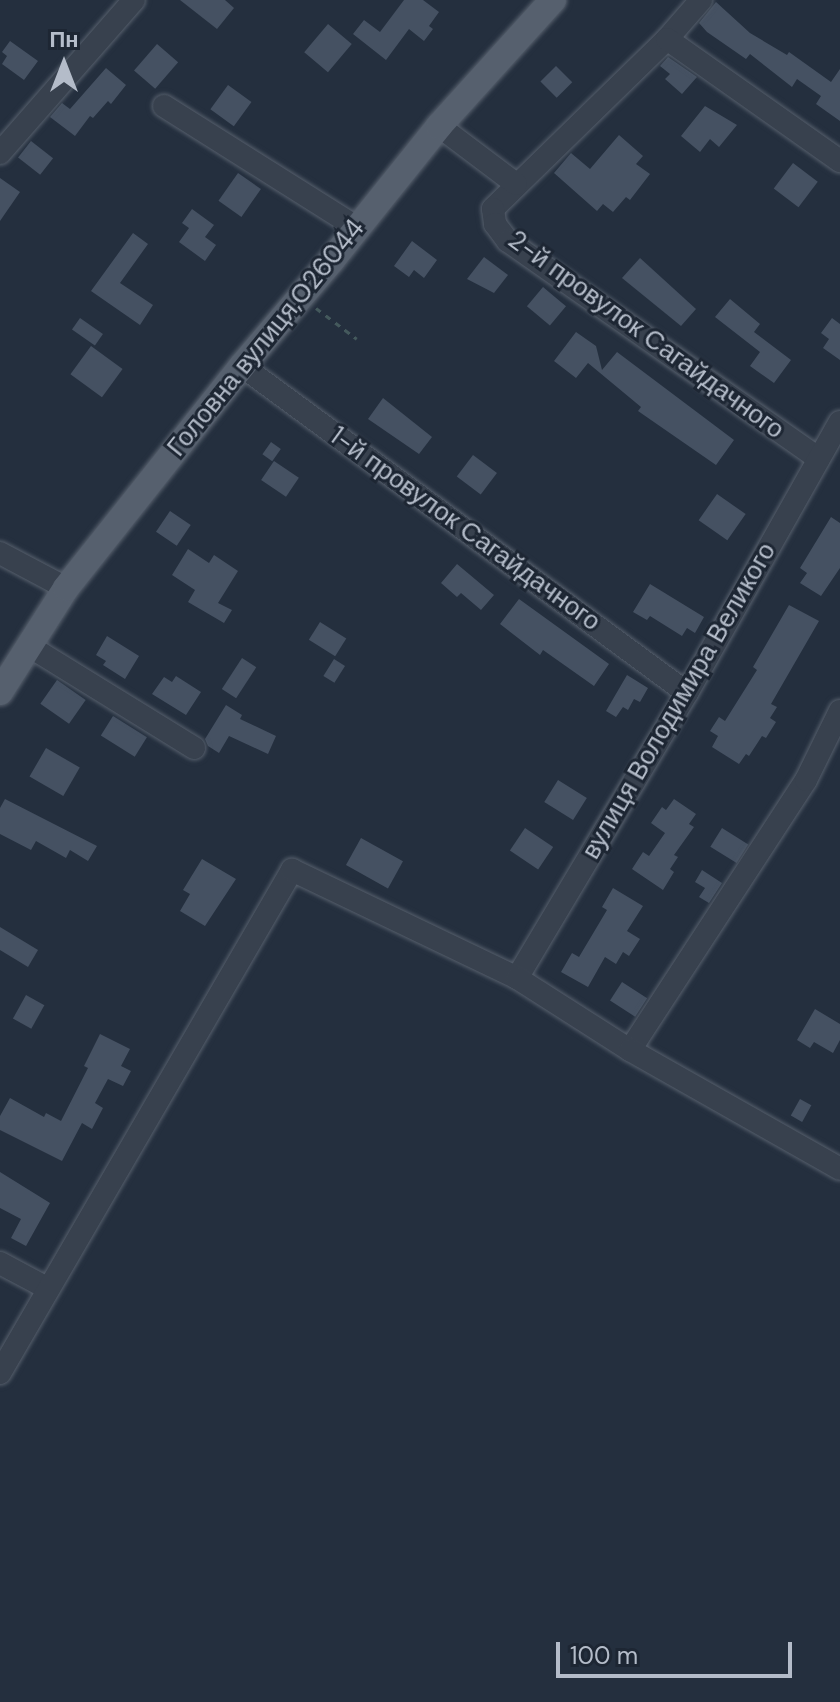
<!DOCTYPE html>
<html>
<head>
<meta charset="utf-8">
<style>
  body { margin:0 }
  #map { position:relative; width:840px; height:1702px; overflow:hidden; background:#242f3e; font-family:"DM Sans",sans-serif }
  div>[style] { position:absolute }
  [style*='--x'] { left:calc(var(--x)*1px); top:calc(var(--y)*1px); width:calc(var(--w)*1px); rotate:calc(var(--a)*1deg) }
  .building>* { inset:0; background:#455162; transform-origin:0 0 }
  .path>* { height:3px; margin-top:-1.5px; transform-origin:0; background:repeating-linear-gradient(90deg,#44595c 0 6px,transparent 0 12px) }
  .roads { filter:drop-shadow(0 0 2px #565f6c) drop-shadow(0 0 2px #565f6c) }
  .minor>* { height:22px; margin:-11px; padding:0 11px; transform-origin:11px; border-radius:11px; background:#38414e }
  .major>* { height:26px; margin:-13px; padding:0 13px; transform-origin:13px; border-radius:13px; background:#56606e }
  span { translate:-50% -50%; white-space:nowrap; text-align:center; line-height:1.15; -webkit-text-stroke:6px #1d2633; paint-order:stroke }
  .street-label { font-size:26px; color:#b4bcc9 }
  .north { position:absolute; left:24px; top:24px; width:80px; height:80px; -webkit-text-stroke:6px #1d2633; paint-order:stroke; rotate:0deg; font-size:22px; font-weight:700; line-height:32px; text-align:center; color:#b4bcc9 }
  .north::after { content:''; display:block; margin:auto; width:28px; height:36px; background:#b4bcc9; clip-path:polygon(50% 0,100% 100%,50% 72%,0 100%) }
  .scale { position:absolute; left:556px; top:1642px; width:236px; height:36px; box-sizing:border-box; border:4px solid #b4bcc9; border-top:0; padding-left:10px; font-size:24px; line-height:28px; white-space:nowrap; color:#b4bcc9; -webkit-text-stroke:6px #1d2633; paint-order:stroke }
</style>
</head>
<body>
<div id="map">
  <div class="building">
    <div style="clip-path:polygon(180px 0,225px 0,234px 8px,217px 29px)"></div>
    <div style="clip-path:polygon(404px 0,423px 0,439px 12px,429px 26px,433px 29px,424px 41px,409px 29px,386px 60px,353px 34px,364px 20px,380px 32px)"></div>
    <div style="clip-path:polygon(716px 2px,750px 33px,787px 55px,789px 52px,831px 82px,840px 69px,840px 121px,816px 104px,821px 96px,797px 79px,792px 87px,750px 54px,746px 59px,707px 32px,699px 23px)"></div>
    <div style="left:328px;top:24px;width:31px;height:37px;rotate:40deg"></div>
    <div style="clip-path:polygon(10px 41px,38px 61px,24px 80px,2px 64px,7px 56px,2px 52px)"></div>
    <div style="left:157px;top:44px;width:28px;height:35px;rotate:41deg"></div>
    <div style="clip-path:polygon(668px 57px,697px 77px,682px 94px,665px 79px,670px 74px,660px 66px)"></div>
    <div style="left:556px;top:66px;width:23px;height:22px;rotate:45deg"></div>
    <div style="clip-path:polygon(106px 68px,126px 85px,111px 104px,108px 101px,93px 118px,90px 116px,75px 136px,50px 117px,62px 103px,70px 109px)"></div>
    <div style="left:228px;top:85px;width:29px;height:30px;rotate:36deg"></div>
    <div style="clip-path:polygon(705px 106px,737px 125px,719px 147px,710px 139px,700px 152px,681px 136px)"></div>
    <div style="clip-path:polygon(619px 135px,643px 156px,636px 164px,650px 174px,630px 200px,626px 197px,613px 212px,603px 204px,597px 211px,554px 173px,571px 153px,590px 169px)"></div>
    <div style="left:31px;top:141px;width:28px;height:21px;rotate:38deg"></div>
    <div style="left:793px;top:163px;width:31px;height:32px;rotate:37deg"></div>
    <div style="left:238px;top:173px;width:28px;height:34px;rotate:35deg"></div>
    <div style="clip-path:polygon(0 178px,20px 192px,0 221px)"></div>
    <div style="clip-path:polygon(192px 209px,214px 225px,205px 237px,216px 245px,205px 261px,179px 242px,189px 228px,182px 223px)"></div>
    <div style="clip-path:polygon(133px 233px,148px 244px,120px 283px,153px 305px,140px 325px,91px 291px)"></div>
    <div style="clip-path:polygon(412px 241px,437px 260px,424px 278px,414px 270px,409px 277px,394px 266px)"></div>
    <div style="clip-path:polygon(484px 257px,508px 275px,494px 293px,467px 279px)"></div>
    <div style="clip-path:polygon(640px 258px,696px 309px,681px 326px,622px 278px)"></div>
    <div style="left:543px;top:287px;width:30px;height:25px;rotate:40deg"></div>
    <div style="clip-path:polygon(730px 299px,760px 324px,754px 332px,791px 360px,774px 383px,750px 366px,760px 352px,715px 317px)"></div>
    <div style="left:80px;top:318px;width:28px;height:14px;rotate:35deg"></div>
    <div style="clip-path:polygon(832px 318px,840px 324px,840px 360px,823px 348px,829px 339px,821px 333px)"></div>
    <div style="clip-path:polygon(576px 332px,596px 346px,602px 370px,617px 352px,734px 440px,716px 465px,638px 411px,641px 407px,588px 363px,576px 378px,554px 361px)"></div>
    <div style="left:91px;top:346px;width:39px;height:35px;rotate:36deg"></div>
    <div style="clip-path:polygon(383px 398px,432px 437px,419px 454px,368px 419px)"></div>
    <div style="left:271px;top:442px;width:12px;height:15px;rotate:35deg"></div>
    <div style="left:473px;top:455px;width:30px;height:27px;rotate:37deg"></div>
    <div style="left:274px;top:461px;width:30px;height:23px;rotate:34deg"></div>
    <div style="left:717px;top:494px;width:35px;height:32px;rotate:35deg"></div>
    <div style="left:170px;top:511px;width:25px;height:25px;rotate:34deg"></div>
    <div style="clip-path:polygon(831px 517px,840px 523px,840px 568px,821px 596px,800px 583px,807px 573px,800px 568px)"></div>
    <div style="clip-path:polygon(188px 549px,209px 563px,214px 555px,238px 571px,218px 603px,232px 610px,224px 623px,188px 602px,195px 590px,172px 575px)"></div>
    <div style="clip-path:polygon(457px 564px,494px 595px,481px 610px,461px 593px,457px 597px,441px 583px)"></div>
    <div style="clip-path:polygon(650px 584px,704px 617px,695px 633px,687px 628px,682px 636px,650px 616px,647px 620px,633px 612px)"></div>
    <div style="clip-path:polygon(519px 599px,609px 664px,594px 686px,543px 650px,540px 655px,500px 624px)"></div>
    <div style="clip-path:polygon(789px 605px,819px 621px,771px 704px,777px 707px,770px 718px,776px 722px,766px 738px,762px 736px,749px 756px,746px 754px,739px 764px,712px 747px,718px 736px,710px 731px,719px 717px,725px 721px,757px 670px,753px 667px)"></div>
    <div style="left:320px;top:622px;width:31px;height:21px;rotate:32deg"></div>
    <div style="clip-path:polygon(107px 636px,139px 656px,125px 679px,103px 665px,106px 661px,96px 655px)"></div>
    <div style="left:242px;top:658px;width:17px;height:37px;rotate:33deg"></div>
    <div style="left:334px;top:659px;width:13px;height:20px;rotate:32deg"></div>
    <div style="clip-path:polygon(627px 675px,648px 688px,640px 702px,634px 699px,628px 710px,623px 707px,616px 717px,606px 711px)"></div>
    <div style="clip-path:polygon(176px 676px,201px 692px,186px 715px,152px 694px,164px 677px,172px 682px)"></div>
    <div style="left:57px;top:680px;width:35px;height:29px;rotate:35deg"></div>
    <div style="clip-path:polygon(226px 705px,242px 715px,240px 719px,276px 736px,268px 754px,229px 736px,219px 753px,208px 746px,205px 739px)"></div>
    <div style="left:113px;top:716px;width:40px;height:23px;rotate:32deg"></div>
    <div style="left:46px;top:748px;width:39px;height:33px;rotate:30deg"></div>
    <div style="left:558px;top:780px;width:34px;height:26px;rotate:32deg"></div>
    <div style="clip-path:polygon(5px 799px,97px 846px,88px 861px,70px 850px,66px 858px,36px 841px,31px 850px,0 834px,0 808px)"></div>
    <div style="clip-path:polygon(674px 799px,696px 814px,689px 824px,694px 827px,674px 855px,678px 857px,670px 869px,674px 872px,663px 890px,632px 869px,643px 852px,649px 856px,665px 833px,651px 823px,662px 807px,666px 810px)"></div>
    <div style="left:525px;top:828px;width:34px;height:27px;rotate:34deg"></div>
    <div style="left:722px;top:828px;width:31px;height:22px;rotate:32deg"></div>
    <div style="left:361px;top:838px;width:48px;height:31px;rotate:29deg"></div>
    <div style="clip-path:polygon(202px 859px,236px 879px,205px 926px,180px 911px,190px 894px,183px 890px)"></div>
    <div style="clip-path:polygon(702px 870px,722px 883px,709px 903px,699px 897px,705px 888px,695px 882px)"></div>
    <div style="clip-path:polygon(613px 888px,643px 906px,627px 931px,640px 939px,629px 956px,623px 952px,616px 964px,605px 957px,588px 987px,561px 972px,572px 953px,579px 957px,607px 910px,602px 907px)"></div>
    <div style="clip-path:polygon(0 927px,38px 950px,28px 967px,0 950px)"></div>
    <div style="left:622px;top:982px;width:30px;height:22px;rotate:33deg"></div>
    <div style="left:26px;top:995px;width:21px;height:27px;rotate:29deg"></div>
    <div style="clip-path:polygon(815px 1009px,840px 1024px,840px 1040px,833px 1053px,814px 1042px,810px 1048px,797px 1040px)"></div>
    <div style="clip-path:polygon(100px 1034px,130px 1049px,121px 1066px,131px 1071px,123px 1086px,108px 1079px,95px 1103px,103px 1108px,92px 1129px,82px 1123px,62px 1161px,0 1130px,0 1116px,10px 1098px,44px 1117px,46px 1113px,61px 1121px,88px 1068px,84px 1066px)"></div>
    <div style="left:800px;top:1099px;width:13px;height:19px;rotate:29deg"></div>
    <div style="clip-path:polygon(0 1172px,50px 1203px,26px 1246px,11px 1238px,21px 1219px,0 1208px)"></div>
  </div>
  <div class="path">
    <div style="--x:316;--y:308;--w:51;--a:37.1"></div>
  </div>
  <div class="roads">
    <div class="minor">
      <div style="--x:701;--y:0;--w:52;--a:131.1"></div>
      <div style="--x:667;--y:39;--w:243;--a:135.7"></div>
      <div style="--x:493;--y:209;--w:15;--a:82"></div>
      <div style="--x:495;--y:224;--w:21;--a:53"></div>
      <div style="--x:508;--y:241;--w:378;--a:35"></div>
      <div style="--x:667;--y:39;--w:212;--a:35.2"></div>
      <div style="--x:164;--y:106;--w:227;--a:32.2"></div>
      <div style="--x:439;--y:126;--w:96;--a:37"></div>
      <div style="--x:0;--y:153;--w:203;--a:-48.8"></div>
      <div style="--x:242;--y:366;--w:552;--a:36.31"></div>
      <div style="--x:0;--y:553;--w:75;--a:27.9"></div>
      <div style="--x:29;--y:646;--w:194;--a:31.7"></div>
      <div style="--x:517;--y:978;--w:332;--a:-59.2"></div>
      <div style="--x:687;--y:693;--w:311;--a:-60.6"></div>
      <div style="--x:630;--y:1050;--w:322;--a:-56.9"></div>
      <div style="--x:806;--y:780;--w:77;--a:-63.8"></div>
      <div style="--x:0;--y:1263;--w:53;--a:28"></div>
      <div style="--x:0;--y:1373;--w:582;--a:-59.86"></div>
      <div style="--x:292;--y:870;--w:250;--a:25.6"></div>
      <div style="--x:517;--y:978;--w:134;--a:32.5"></div>
      <div style="--x:630;--y:1050;--w:241;--a:29.5"></div>
    </div>
    <div class="major">
      <div style="--x:0;--y:692;--w:123;--a:-57.6"></div>
      <div style="--x:66;--y:588;--w:283;--a:-51.6"></div>
      <div style="--x:242;--y:366;--w:138;--a:-49.7"></div>
      <div style="--x:331;--y:261;--w:173;--a:-51.3"></div>
      <div style="--x:439;--y:126;--w:170;--a:-47.9"></div>
    </div>
  </div>
  <div class="street-label">
    <span style="left:646px;top:335px;rotate:36deg">2-й провулок Сагайдачного</span>
    <span style="left:266px;top:338px;rotate:-51deg">Головна вулиця,О26044</span>
    <span style="left:465px;top:529px;rotate:36deg">1-й провулок Сагайдачного</span>
    <span style="left:679px;top:701px;rotate:-60deg">вулиця Володимира Великого</span>
  </div>
  <div class="north">Пн</div>
  <div class="scale">100 m</div>
</div>
</body>
</html>
